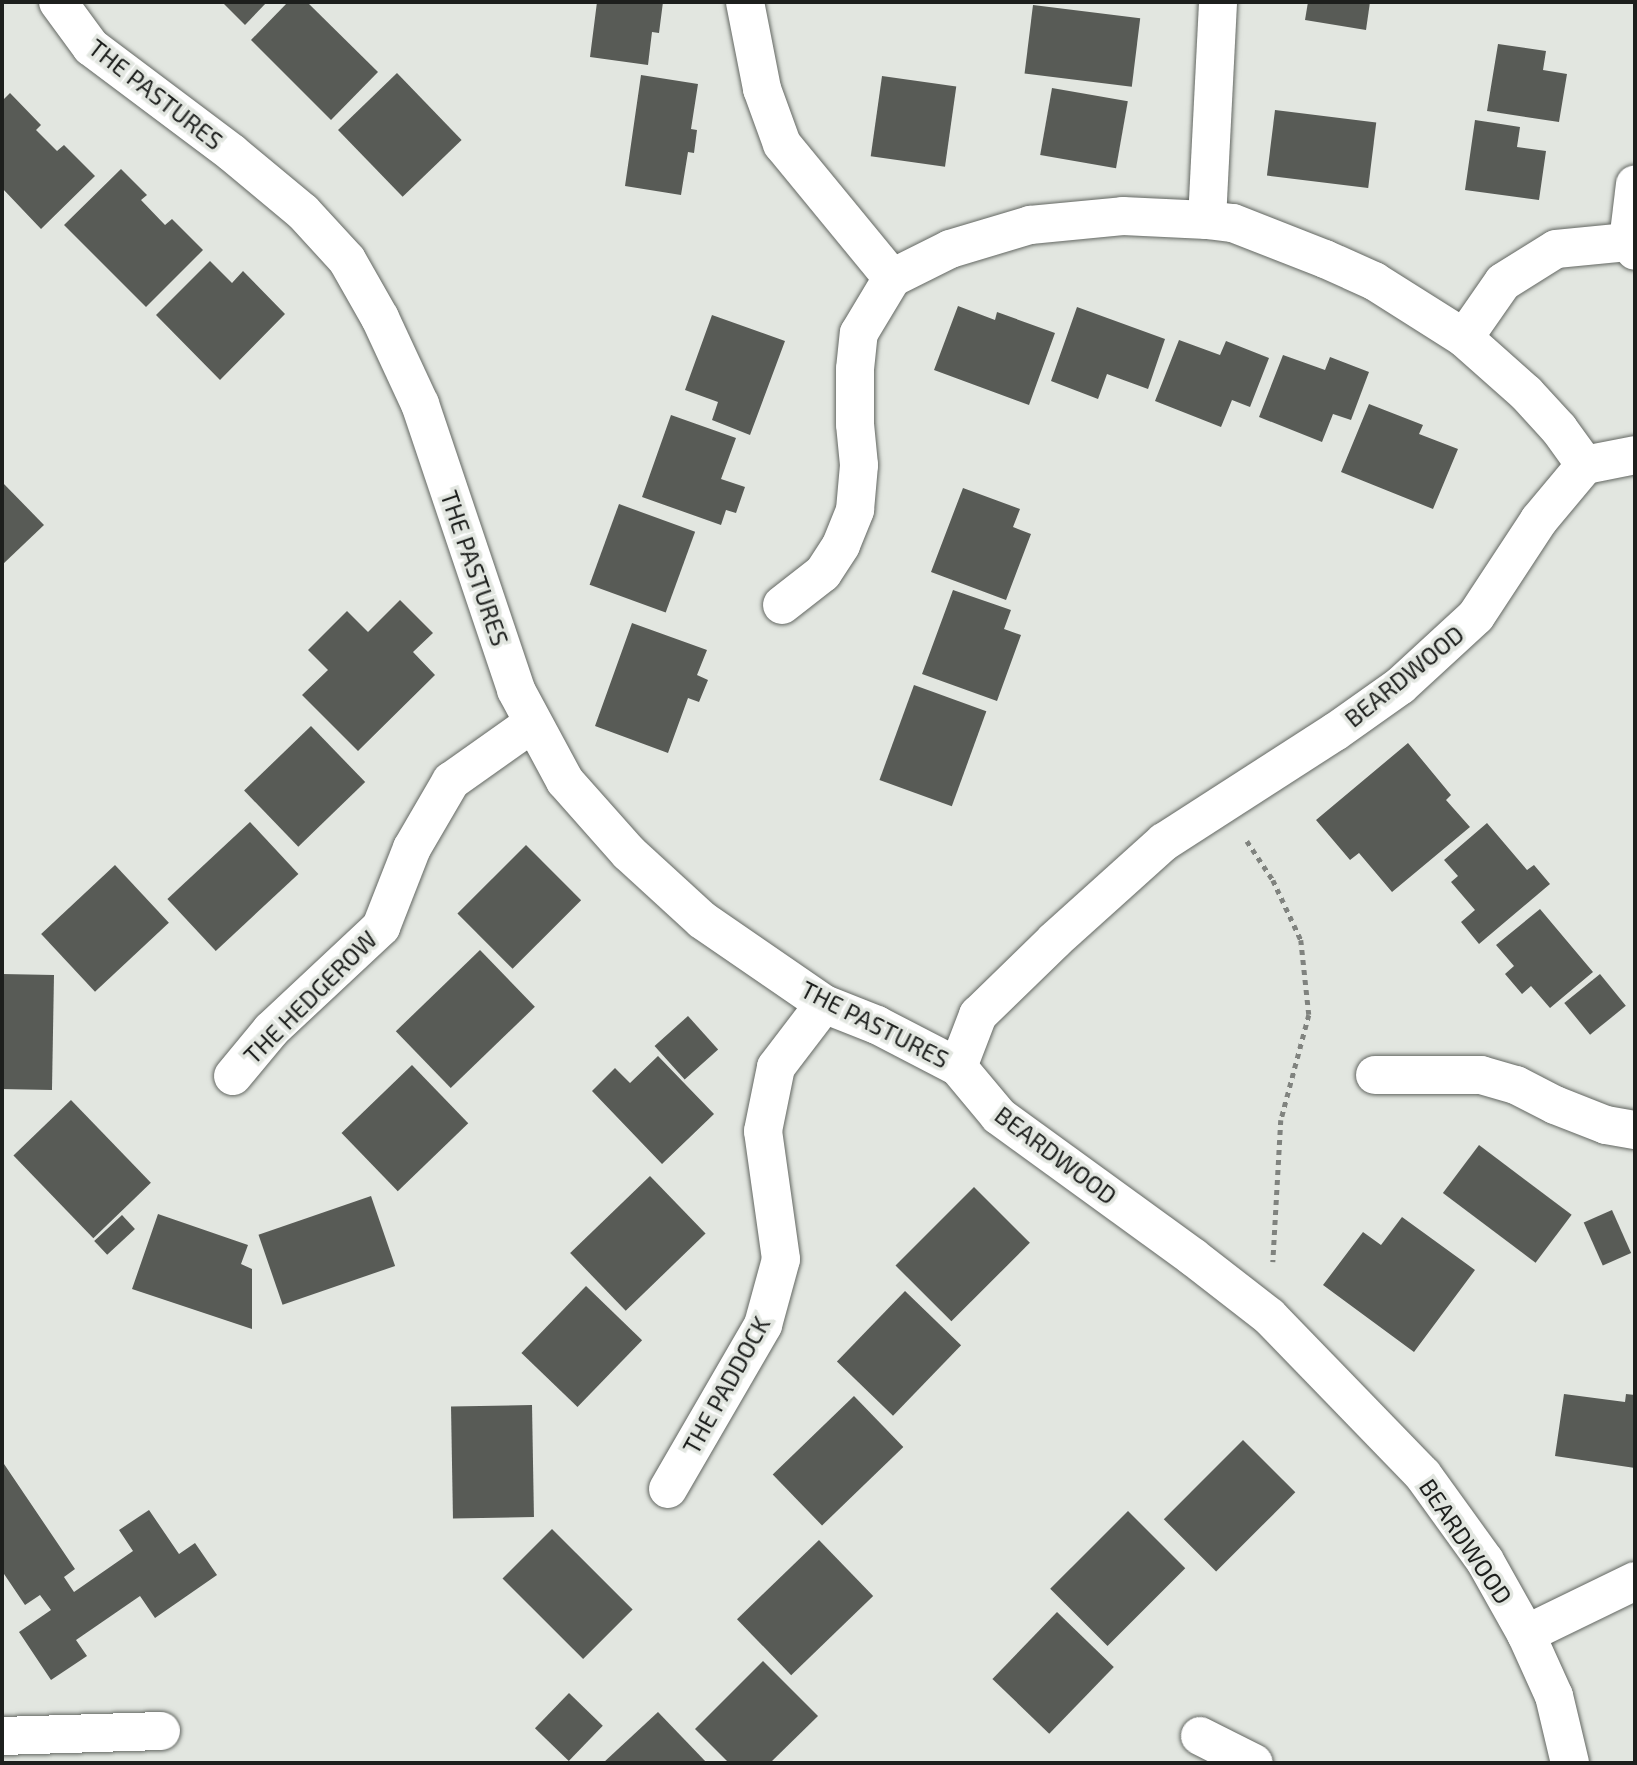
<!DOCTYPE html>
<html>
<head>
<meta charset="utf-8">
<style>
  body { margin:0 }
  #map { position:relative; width:1637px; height:1765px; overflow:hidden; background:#e2e6e0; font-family:"Exo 2",sans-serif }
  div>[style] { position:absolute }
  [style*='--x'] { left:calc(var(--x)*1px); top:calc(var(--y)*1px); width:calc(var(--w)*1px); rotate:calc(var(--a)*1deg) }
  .building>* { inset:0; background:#585b56; transform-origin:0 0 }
  .path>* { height:4.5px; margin-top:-2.25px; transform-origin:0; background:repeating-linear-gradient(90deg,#80837f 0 5px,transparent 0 10px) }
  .roads { filter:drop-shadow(0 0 2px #636762) drop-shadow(0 0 2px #636762) }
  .minor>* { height:38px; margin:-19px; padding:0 19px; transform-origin:19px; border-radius:19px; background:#fff }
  span { translate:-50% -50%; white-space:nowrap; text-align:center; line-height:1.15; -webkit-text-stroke:7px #e2e6e0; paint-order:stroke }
  .street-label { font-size:24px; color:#1d1f1d }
  .frame { position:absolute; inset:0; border:4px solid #1d1f1d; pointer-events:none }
</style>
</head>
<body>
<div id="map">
  <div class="building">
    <div style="clip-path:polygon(222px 2px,267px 2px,245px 25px)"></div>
    <div style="clip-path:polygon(288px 2px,307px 2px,378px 72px,331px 120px,251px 40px)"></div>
    <div style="clip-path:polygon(597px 2px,663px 2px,659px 33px,652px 32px,648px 65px,590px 57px)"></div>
    <div style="clip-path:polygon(1308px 2px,1370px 2px,1366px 30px,1305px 20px)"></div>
    <div style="left:1033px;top:5px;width:108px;height:69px;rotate:7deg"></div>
    <div style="clip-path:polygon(1498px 44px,1546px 51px,1543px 70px,1567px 74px,1559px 122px,1487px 111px)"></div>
    <div style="left:397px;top:73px;width:93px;height:82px;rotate:46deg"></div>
    <div style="clip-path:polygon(641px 75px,698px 84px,691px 129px,697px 130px,694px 153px,688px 152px,681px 195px,625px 186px)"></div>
    <div style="left:882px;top:76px;width:75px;height:81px;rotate:8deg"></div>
    <div style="left:1052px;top:88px;width:77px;height:68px;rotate:10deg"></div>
    <div style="clip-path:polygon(10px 93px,41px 125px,36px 130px,57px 151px,64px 145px,95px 176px,41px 229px,2px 188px,2px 101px)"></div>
    <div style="left:1275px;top:110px;width:102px;height:66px;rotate:7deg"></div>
    <div style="clip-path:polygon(1475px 120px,1520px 127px,1517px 147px,1546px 151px,1539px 200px,1465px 190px)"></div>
    <div style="clip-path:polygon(121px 169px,147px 195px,141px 200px,165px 225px,172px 219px,203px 250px,146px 307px,64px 225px)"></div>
    <div style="clip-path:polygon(210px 261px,232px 283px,243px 271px,285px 314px,220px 380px,156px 315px)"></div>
    <div style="clip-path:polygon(958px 306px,995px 320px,997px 312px,1055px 333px,1029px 405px,934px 370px)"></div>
    <div style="clip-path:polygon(1077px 307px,1165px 339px,1148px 389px,1107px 374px,1098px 399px,1051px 381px)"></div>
    <div style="clip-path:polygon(712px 315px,785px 341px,750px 435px,712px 420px,718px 402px,685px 390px)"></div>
    <div style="clip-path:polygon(1179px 340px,1220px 355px,1226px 341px,1269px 358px,1250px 407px,1232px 400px,1221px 427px,1155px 401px)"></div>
    <div style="clip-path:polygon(1283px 355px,1325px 370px,1330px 357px,1369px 372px,1351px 420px,1333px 414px,1322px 442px,1259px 417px)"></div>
    <div style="clip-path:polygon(1369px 404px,1423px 425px,1419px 434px,1458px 449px,1433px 509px,1341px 472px)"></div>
    <div style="clip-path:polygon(671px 415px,736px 438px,721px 479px,745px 487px,736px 513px,726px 510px,721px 525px,642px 497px)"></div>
    <div style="clip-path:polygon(2px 482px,44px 525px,2px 565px)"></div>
    <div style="clip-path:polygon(963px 488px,1020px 509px,1013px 527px,1031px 534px,1006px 600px,931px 572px)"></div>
    <div style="left:619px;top:504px;width:81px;height:86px;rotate:20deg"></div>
    <div style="clip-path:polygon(953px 590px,1011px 610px,1004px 629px,1021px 635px,997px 701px,922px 674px)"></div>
    <div style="clip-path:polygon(400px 600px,433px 633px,413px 652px,435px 675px,358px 751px,302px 695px,328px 670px,308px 650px,347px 611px,368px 632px)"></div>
    <div style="clip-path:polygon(632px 623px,707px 650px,697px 675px,708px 680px,699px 702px,688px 698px,668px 753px,595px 726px)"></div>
    <div style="left:914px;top:685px;width:77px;height:101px;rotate:20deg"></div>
    <div style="left:311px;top:726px;width:78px;height:93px;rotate:46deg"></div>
    <div style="clip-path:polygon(1408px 743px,1451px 795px,1446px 800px,1470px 827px,1392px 892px,1359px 853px,1350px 860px,1316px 820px)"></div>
    <div style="left:250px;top:822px;width:71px;height:113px;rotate:47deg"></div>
    <div style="clip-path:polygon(1487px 823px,1527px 870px,1534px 865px,1550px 884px,1479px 944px,1461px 922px,1475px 910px,1451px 882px,1458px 876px,1444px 860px)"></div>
    <div style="left:526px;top:845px;width:78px;height:97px;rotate:45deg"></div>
    <div style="left:115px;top:865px;width:79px;height:101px;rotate:47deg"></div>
    <div style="clip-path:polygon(1540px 909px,1593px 972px,1550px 1008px,1531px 986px,1522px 994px,1505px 974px,1514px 966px,1496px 945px)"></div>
    <div style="left:480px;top:950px;width:79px;height:117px;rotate:46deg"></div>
    <div style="left:2px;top:974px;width:52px;height:115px;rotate:1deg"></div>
    <div style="left:1600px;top:974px;width:41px;height:46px;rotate:51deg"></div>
    <div style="left:688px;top:1016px;width:45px;height:45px;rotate:48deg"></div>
    <div style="clip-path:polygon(658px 1056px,714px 1114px,662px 1164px,592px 1091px,615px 1068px,630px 1083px)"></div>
    <div style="left:412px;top:1065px;width:81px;height:98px;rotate:46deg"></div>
    <div style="left:71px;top:1100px;width:115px;height:80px;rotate:46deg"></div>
    <div style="left:1479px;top:1145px;width:116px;height:60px;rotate:37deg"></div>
    <div style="left:650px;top:1176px;width:80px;height:111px;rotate:46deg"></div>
    <div style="left:974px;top:1187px;width:79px;height:111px;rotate:45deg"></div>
    <div style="left:371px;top:1196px;width:74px;height:119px;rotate:71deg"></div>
    <div style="left:1612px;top:1210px;width:47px;height:31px;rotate:66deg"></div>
    <div style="clip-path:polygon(158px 1214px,248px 1245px,241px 1264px,252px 1269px,252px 1329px,132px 1289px)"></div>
    <div style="left:122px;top:1215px;width:19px;height:38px;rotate:47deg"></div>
    <div style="clip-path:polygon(1402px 1217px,1475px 1270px,1414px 1352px,1323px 1285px,1363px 1232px,1381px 1245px)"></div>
    <div style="left:586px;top:1286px;width:78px;height:93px;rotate:44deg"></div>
    <div style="left:905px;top:1291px;width:78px;height:98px;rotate:44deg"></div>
    <div style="clip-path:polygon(1564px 1394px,1625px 1402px,1626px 1394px,1635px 1395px,1635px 1468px,1555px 1456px)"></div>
    <div style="left:854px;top:1396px;width:71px;height:113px;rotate:46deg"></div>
    <div style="left:532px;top:1405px;width:112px;height:81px;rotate:89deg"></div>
    <div style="left:1243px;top:1440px;width:74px;height:112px;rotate:45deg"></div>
    <div style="clip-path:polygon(2px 1461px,75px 1569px,64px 1577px,74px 1592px,133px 1551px,119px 1530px,149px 1510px,179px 1554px,195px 1543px,217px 1575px,155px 1618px,140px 1596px,76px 1640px,87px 1656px,51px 1680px,19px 1632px,51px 1610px,40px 1595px,25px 1605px,2px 1571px)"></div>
    <div style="left:1128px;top:1511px;width:81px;height:110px;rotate:45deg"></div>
    <div style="left:552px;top:1529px;width:114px;height:70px;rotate:45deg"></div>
    <div style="left:819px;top:1540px;width:78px;height:114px;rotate:46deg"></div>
    <div style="left:1057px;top:1612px;width:79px;height:93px;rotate:44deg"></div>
    <div style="clip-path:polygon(763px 1661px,818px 1716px,770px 1763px,729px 1763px,695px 1729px)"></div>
    <div style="left:569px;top:1693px;width:47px;height:49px;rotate:44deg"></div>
    <div style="clip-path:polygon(658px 1712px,707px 1763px,603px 1763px)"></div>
  </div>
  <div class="path">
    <div style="--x:1247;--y:841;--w:47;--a:56.3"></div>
    <div style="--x:1273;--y:880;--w:66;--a:65"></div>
    <div style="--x:1301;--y:940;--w:75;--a:83.9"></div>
    <div style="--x:1309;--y:1015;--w:109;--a:104.9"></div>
    <div style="--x:1281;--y:1120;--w:142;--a:93.2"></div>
  </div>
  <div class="roads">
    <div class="minor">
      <div style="--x:58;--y:2;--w:56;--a:53.7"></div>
      <div style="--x:91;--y:47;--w:176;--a:36.9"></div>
      <div style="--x:232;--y:153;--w:92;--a:39.7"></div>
      <div style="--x:303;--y:212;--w:65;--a:47.5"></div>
      <div style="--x:347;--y:260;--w:67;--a:60.4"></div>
      <div style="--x:380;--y:318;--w:95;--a:65.1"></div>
      <div style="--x:420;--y:404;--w:302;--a:71.4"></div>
      <div style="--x:516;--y:690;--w:103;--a:61.7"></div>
      <div style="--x:565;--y:781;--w:96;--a:48.4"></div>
      <div style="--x:629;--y:853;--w:99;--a:42.5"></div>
      <div style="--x:702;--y:920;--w:148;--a:34.5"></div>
      <div style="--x:824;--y:1004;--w:57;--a:21.6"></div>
      <div style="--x:877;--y:1025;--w:91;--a:27.4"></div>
      <div style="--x:745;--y:2;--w:89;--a:78.9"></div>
      <div style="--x:762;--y:89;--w:59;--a:70"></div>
      <div style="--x:782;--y:144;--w:173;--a:50.6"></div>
      <div style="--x:1207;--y:220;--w:218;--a:-87.1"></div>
      <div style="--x:1628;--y:242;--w:58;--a:-83.1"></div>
      <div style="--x:1464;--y:338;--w:68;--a:-55.1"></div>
      <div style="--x:1503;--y:282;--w:62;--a:-31.9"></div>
      <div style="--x:1556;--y:249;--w:72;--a:-5.6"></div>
      <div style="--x:1628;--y:242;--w:11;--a:52"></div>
      <div style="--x:782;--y:605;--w:52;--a:-38"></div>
      <div style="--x:823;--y:573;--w:33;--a:-57"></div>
      <div style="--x:841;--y:545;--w:38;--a:-68"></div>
      <div style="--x:855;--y:510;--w:45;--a:-84.9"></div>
      <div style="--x:859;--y:465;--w:41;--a:-95.6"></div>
      <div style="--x:855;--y:424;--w:55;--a:-90"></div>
      <div style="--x:855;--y:369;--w:36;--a:-84"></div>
      <div style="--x:859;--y:333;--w:64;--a:-59"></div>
      <div style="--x:892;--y:278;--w:65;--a:-26.6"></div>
      <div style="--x:950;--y:249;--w:84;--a:-16.7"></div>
      <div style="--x:1030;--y:225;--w:93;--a:-5.5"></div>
      <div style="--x:1123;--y:216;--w:84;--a:2.7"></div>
      <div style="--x:1207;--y:220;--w:26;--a:7"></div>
      <div style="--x:1233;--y:223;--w:99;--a:21.4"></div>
      <div style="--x:1325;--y:259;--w:54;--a:24.2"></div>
      <div style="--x:1374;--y:281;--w:107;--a:32.3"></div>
      <div style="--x:1464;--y:338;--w:83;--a:41.6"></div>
      <div style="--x:1526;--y:393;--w:49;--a:47.5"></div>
      <div style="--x:1559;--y:429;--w:44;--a:54.2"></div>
      <div style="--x:1375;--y:1075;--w:106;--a:0"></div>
      <div style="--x:1481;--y:1075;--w:36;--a:16"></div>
      <div style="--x:1516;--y:1085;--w:44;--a:27.1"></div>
      <div style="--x:1555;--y:1105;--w:55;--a:21.4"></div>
      <div style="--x:1606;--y:1125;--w:29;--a:10"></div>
      <div style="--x:233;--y:1076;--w:60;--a:-50.4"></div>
      <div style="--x:271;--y:1030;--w:151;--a:-43.1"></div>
      <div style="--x:381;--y:927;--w:85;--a:-68.6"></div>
      <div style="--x:412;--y:848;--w:78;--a:-59.8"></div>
      <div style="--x:451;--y:781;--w:100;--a:-35.3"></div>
      <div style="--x:668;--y:1489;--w:190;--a:-59.9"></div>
      <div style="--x:763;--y:1325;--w:68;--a:-74.7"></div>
      <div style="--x:781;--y:1259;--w:129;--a:-98"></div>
      <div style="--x:763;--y:1131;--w:65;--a:-78.5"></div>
      <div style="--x:776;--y:1067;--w:79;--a:-52.7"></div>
      <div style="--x:1526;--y:1634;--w:121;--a:-25.9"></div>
      <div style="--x:2;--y:1736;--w:159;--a:-1.8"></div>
      <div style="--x:1200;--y:1736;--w:60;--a:26.6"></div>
      <div style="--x:1570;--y:1763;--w:69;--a:-103.4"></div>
      <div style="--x:1554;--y:1696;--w:68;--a:-114.3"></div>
      <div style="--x:1526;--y:1634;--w:84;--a:-119.3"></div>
      <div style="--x:1485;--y:1561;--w:106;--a:-125.8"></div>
      <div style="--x:1423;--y:1475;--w:221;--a:-134.1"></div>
      <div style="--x:1269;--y:1316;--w:96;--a:-142.2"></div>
      <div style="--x:1193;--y:1257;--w:240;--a:-144"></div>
      <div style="--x:999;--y:1116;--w:64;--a:-129.9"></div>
      <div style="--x:958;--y:1067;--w:56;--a:-69"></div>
      <div style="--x:978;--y:1015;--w:107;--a:-44.2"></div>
      <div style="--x:1055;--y:940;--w:147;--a:-42"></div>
      <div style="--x:1164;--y:842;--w:203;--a:-32.8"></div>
      <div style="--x:1335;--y:732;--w:80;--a:-35.3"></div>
      <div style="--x:1400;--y:686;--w:103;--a:-42.6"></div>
      <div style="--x:1476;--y:616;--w:115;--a:-56.7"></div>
      <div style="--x:1539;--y:520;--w:72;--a:-50.1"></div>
      <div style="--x:1585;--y:465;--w:51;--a:-11.3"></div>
    </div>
  </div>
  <div class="street-label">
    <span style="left:156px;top:94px;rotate:38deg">THE PASTURES</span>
    <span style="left:475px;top:568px;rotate:71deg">THE PASTURES</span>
    <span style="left:1404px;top:676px;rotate:-39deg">BEARDWOOD</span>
    <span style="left:310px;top:997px;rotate:-45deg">THE HEDGEROW</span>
    <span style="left:875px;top:1024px;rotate:27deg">THE PASTURES</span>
    <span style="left:1056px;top:1155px;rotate:37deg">BEARDWOOD</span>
    <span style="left:726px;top:1385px;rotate:-61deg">THE PADDOCK</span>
    <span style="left:1466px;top:1541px;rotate:56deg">BEARDWOOD</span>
  </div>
  <div class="frame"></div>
</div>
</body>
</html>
